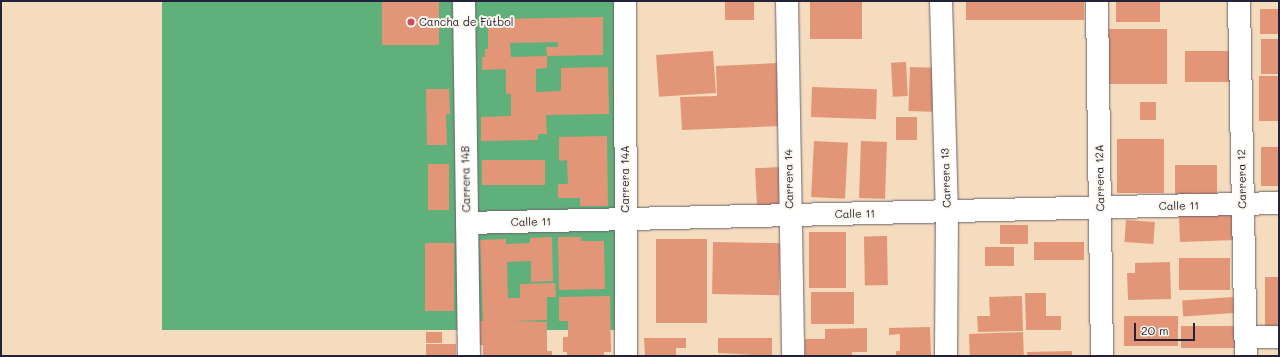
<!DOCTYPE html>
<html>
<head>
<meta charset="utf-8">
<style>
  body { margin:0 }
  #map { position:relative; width:1280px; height:357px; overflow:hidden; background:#f5dcbf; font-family:Mali,sans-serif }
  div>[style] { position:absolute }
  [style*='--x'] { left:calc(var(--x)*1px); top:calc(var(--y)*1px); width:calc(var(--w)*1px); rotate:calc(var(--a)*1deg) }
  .forest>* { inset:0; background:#60b07b; transform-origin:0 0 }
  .building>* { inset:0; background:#e29577; transform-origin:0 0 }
  .roads { filter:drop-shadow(0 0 1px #6c6369) drop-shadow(0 0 1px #6c6369) }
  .minor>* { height:22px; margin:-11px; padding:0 11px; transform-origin:11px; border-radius:11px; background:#fff }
  .dots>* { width:11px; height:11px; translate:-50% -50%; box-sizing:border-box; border:2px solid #fbf7ec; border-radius:50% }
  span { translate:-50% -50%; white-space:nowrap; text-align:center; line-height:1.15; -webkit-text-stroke:4px #fbf7ec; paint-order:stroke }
  .poi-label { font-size:11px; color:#22223b }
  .left { translate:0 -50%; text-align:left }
  .street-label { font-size:11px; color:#22223b }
  .frame { position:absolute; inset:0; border:2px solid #22223b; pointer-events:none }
  .scale { position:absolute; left:1134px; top:323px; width:61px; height:18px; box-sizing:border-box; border:2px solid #22223b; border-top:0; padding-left:5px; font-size:12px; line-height:14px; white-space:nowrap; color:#22223b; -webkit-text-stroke:3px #fbf7ec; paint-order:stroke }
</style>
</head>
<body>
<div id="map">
  <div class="forest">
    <div style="left:162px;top:1px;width:462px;height:329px"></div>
  </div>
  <div class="building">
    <div style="left:382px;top:1px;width:57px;height:44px"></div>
    <div style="left:725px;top:1px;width:29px;height:19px"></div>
    <div style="left:810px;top:1px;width:52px;height:38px"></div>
    <div style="left:966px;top:1px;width:118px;height:19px"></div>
    <div style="left:1116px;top:1px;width:44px;height:21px"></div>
    <div style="left:1260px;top:9px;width:19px;height:25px"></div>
    <div style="clip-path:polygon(evenodd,603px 17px,603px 55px,547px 56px,547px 68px,536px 69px,536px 92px,561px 91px,561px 68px,608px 67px,609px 114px,546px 115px,547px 134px,538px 134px,538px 140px,481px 141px,481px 117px,511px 116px,511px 94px,506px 94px,506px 69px,482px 70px,482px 57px,485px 57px,485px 49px,488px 49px,488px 19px,603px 17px,558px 42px,558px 47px,546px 47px,547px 56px,511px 57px,510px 43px,558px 42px)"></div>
    <div style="left:1109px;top:29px;width:58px;height:55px"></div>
    <div style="left:1261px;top:39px;width:18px;height:35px"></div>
    <div style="left:713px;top:51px;width:42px;height:57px;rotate:86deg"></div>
    <div style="left:1185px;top:51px;width:46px;height:31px"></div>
    <div style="left:906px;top:62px;width:34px;height:15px;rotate:87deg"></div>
    <div style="clip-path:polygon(778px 63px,781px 126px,682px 130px,680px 97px,717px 96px,716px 66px)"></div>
    <div style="left:910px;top:67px;width:24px;height:44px;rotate:2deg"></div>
    <div style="left:1279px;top:76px;width:45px;height:20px;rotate:90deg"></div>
    <div style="left:812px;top:87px;width:65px;height:30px;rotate:2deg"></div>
    <div style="clip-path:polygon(426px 89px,449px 89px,450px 114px,446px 114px,447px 145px,427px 145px)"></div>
    <div style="left:1156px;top:102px;width:18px;height:16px;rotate:90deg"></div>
    <div style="left:896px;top:117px;width:21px;height:23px"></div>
    <div style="clip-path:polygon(607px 136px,608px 206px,580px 206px,580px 198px,558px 198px,558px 184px,568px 184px,567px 160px,559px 161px,559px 137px)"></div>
    <div style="left:1164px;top:139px;width:54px;height:47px;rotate:90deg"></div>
    <div style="left:814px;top:141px;width:34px;height:56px;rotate:3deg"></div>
    <div style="left:861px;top:141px;width:26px;height:57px;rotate:2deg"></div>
    <div style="left:1261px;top:147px;width:18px;height:39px"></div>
    <div style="left:545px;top:160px;width:25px;height:63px;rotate:90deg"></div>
    <div style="left:428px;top:164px;width:21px;height:46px"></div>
    <div style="left:1175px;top:165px;width:42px;height:29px"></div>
    <div style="left:779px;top:167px;width:41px;height:24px;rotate:87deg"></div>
    <div style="left:1235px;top:213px;width:27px;height:56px;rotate:88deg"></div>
    <div style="left:1126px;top:220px;width:29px;height:22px;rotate:4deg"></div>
    <div style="left:1000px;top:225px;width:28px;height:19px"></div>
    <div style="left:809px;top:232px;width:37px;height:56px"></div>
    <div style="left:887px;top:236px;width:49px;height:23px;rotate:89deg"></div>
    <div style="clip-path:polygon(552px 237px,553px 281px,531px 282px,531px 261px,507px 262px,508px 298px,520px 298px,520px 284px,555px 283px,556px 297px,547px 297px,547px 320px,513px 321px,547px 322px,547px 351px,552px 351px,552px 356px,483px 356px,483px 345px,477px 345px,477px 321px,483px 321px,480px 240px,506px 239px,506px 244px,530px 243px,530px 238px)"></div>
    <div style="clip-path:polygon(558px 237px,581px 237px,581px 241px,604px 241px,605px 289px,559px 290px)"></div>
    <div style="left:656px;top:239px;width:51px;height:84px"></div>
    <div style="left:713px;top:242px;width:67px;height:52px;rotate:1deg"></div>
    <div style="left:1084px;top:242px;width:18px;height:50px;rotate:90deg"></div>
    <div style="left:425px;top:243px;width:29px;height:68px"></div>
    <div style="left:1014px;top:247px;width:19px;height:29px;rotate:90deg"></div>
    <div style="left:1230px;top:258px;width:32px;height:51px;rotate:90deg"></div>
    <div style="clip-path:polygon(1170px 262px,1171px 299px,1128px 300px,1127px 273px,1135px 273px,1135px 263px)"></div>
    <div style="left:1265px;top:277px;width:14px;height:52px"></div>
    <div style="left:811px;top:292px;width:43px;height:32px"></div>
    <div style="clip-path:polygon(1025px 293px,1046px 293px,1046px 316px,1061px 316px,1061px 330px,1026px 330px)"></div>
    <div style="clip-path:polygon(610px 296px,611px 352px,604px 352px,604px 356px,567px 356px,567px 352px,563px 352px,563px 337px,568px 337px,568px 321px,559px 321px,559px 297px)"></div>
    <div style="clip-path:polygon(1022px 296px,1023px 331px,978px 332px,977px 316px,990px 316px,989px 297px)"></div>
    <div style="left:1233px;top:297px;width:16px;height:51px;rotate:86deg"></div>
    <div style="left:1124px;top:316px;width:54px;height:30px"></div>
    <div style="left:1237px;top:326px;width:22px;height:56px;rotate:90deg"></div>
    <div style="clip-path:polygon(930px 327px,931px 356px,896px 356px,896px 351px,900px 351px,900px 334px,889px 335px,889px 328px)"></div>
    <div style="clip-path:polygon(867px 328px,867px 352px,852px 352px,852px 356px,802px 356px,805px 353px,805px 339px,825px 339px,825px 329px)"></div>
    <div style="left:426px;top:332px;width:16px;height:11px"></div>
    <div style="left:1023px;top:332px;width:24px;height:54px;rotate:88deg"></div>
    <div style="clip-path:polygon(644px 338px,686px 338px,686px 348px,676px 348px,676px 356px,645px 356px)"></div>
    <div style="clip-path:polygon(718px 338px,772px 338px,772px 356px,718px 353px)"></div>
    <div style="left:426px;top:344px;width:30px;height:12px"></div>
    <div style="clip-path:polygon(1072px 351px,1072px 356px,1027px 356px,1027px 352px)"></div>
  </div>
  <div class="roads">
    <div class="minor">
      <div style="--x:464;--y:1;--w:355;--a:89.2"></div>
      <div style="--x:625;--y:1;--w:355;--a:89.8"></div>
      <div style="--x:787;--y:1;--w:355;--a:89"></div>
      <div style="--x:941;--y:1;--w:210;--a:88.4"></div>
      <div style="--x:947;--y:211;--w:145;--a:90.4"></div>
      <div style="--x:1097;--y:1;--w:355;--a:89.2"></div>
      <div style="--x:1239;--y:1;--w:355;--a:88.9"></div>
      <div style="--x:467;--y:223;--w:812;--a:-1.41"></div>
      <div style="--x:1246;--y:337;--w:33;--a:0"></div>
    </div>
  </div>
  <div class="dots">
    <div style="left:411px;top:22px;background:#d1495b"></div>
  </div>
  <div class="poi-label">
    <span class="left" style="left:419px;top:22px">Cancha de Fútbol</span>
  </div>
  <div class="street-label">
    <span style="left:946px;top:178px;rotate:-92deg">Carrera 13</span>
    <span style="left:1100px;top:178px;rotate:-91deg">Carrera 12A</span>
    <span style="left:466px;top:179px;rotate:-91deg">Carrera 14B</span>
    <span style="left:625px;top:179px;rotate:-90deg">Carrera 14A</span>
    <span style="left:789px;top:179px;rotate:-91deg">Carrera 14</span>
    <span style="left:1242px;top:179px;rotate:-91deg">Carrera 12</span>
    <span style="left:1179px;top:206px;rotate:-1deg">Calle 11</span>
    <span style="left:855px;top:214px;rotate:-1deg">Calle 11</span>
    <span style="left:531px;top:222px;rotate:-1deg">Calle 11</span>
  </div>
  <div class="frame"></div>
  <div class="scale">20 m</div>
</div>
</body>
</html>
